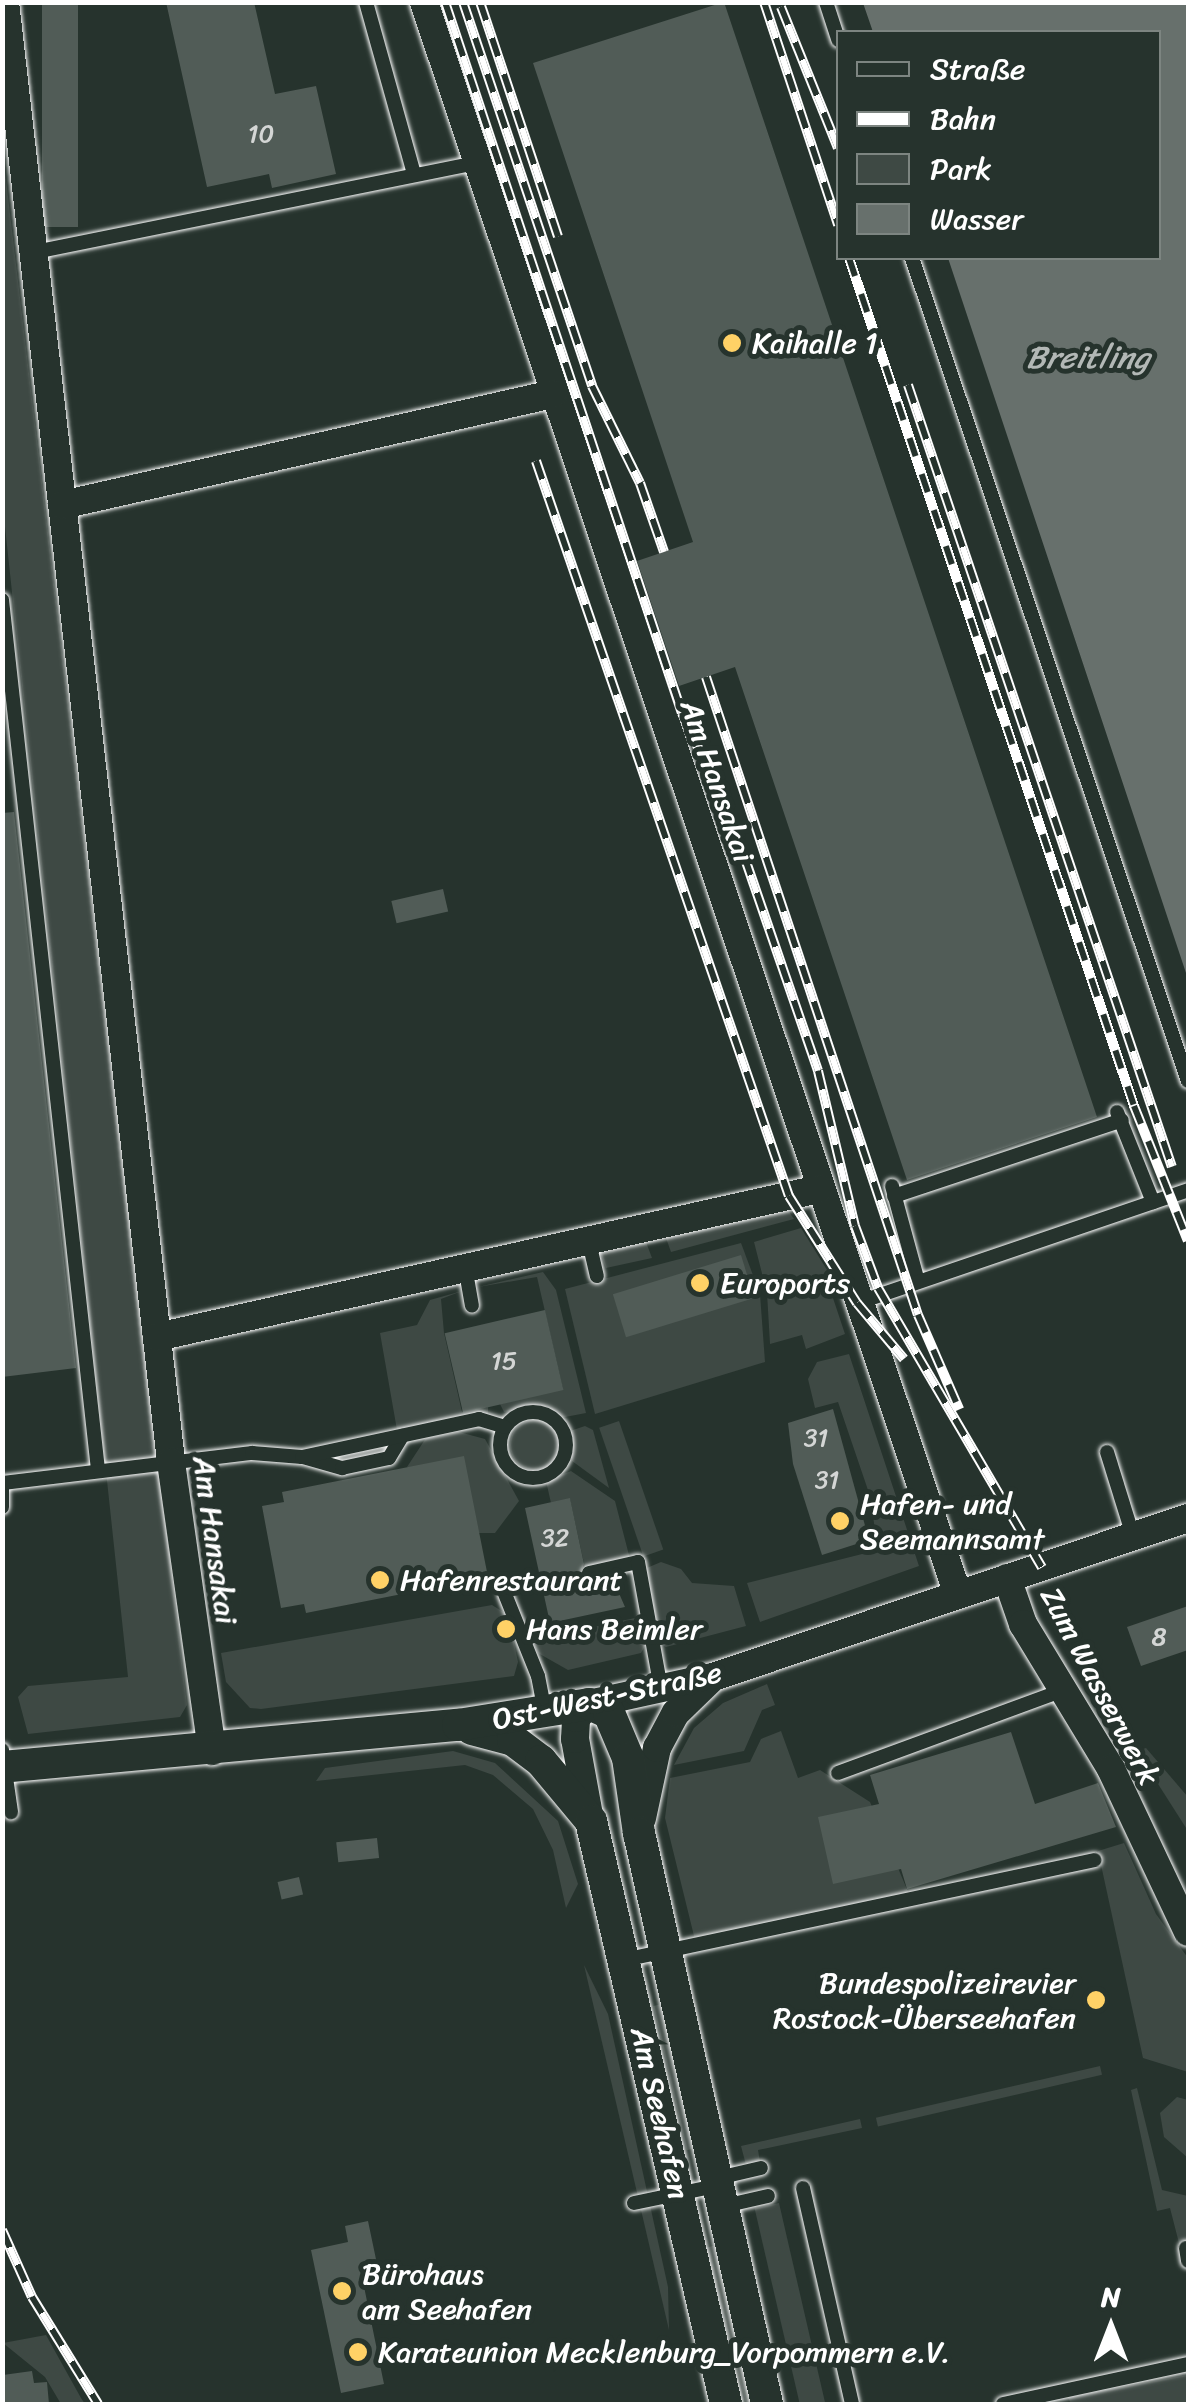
<!DOCTYPE html>
<html>
<head>
<meta charset="utf-8">
<style>
  body { margin:0 }
  #map { position:relative; width:1191px; height:2407px; overflow:hidden; background:#26332d; font-family:Sriracha,sans-serif }
  div>[style] { position:absolute }
  [style*='--x'] { left:calc(var(--x)*1px); top:calc(var(--y)*1px); width:calc(var(--w)*1px); rotate:calc(var(--a)*1deg) }
  .green>* { inset:0; background:#3e4944; transform-origin:0 0 }
  .round { border-radius:50% }
  .water>* { inset:0; background:#67706c }
  .building>* { inset:0; background:#515c57; transform-origin:0 0 }
  .roads { filter:drop-shadow(0 0 2px #fff) drop-shadow(0 0 2px #fff) }
  .service>* { height:14px; margin:-7px; padding:0 7px; transform-origin:7px; border-radius:7px; background:#26332d }
  .service>.ring { margin:-7px; padding:0; box-sizing:content-box; background:none; border:14px solid #26332d; border-radius:50% }
  .minor>* { height:28px; margin:-14px; padding:0 14px; transform-origin:14px; border-radius:14px; background:#26332d }
  .tertiary>* { height:32px; margin:-16px; padding:0 16px; transform-origin:16px; border-radius:16px; background:#26332d }
  .rail>* { height:10px; margin-top:-5px; transform-origin:0; background:repeating-linear-gradient(90deg,#26332d 0 19px,#fff 0 38px); box-sizing:border-box; border-block:2px solid #fff }
  .dots>* { width:28px; height:28px; translate:-50% -50%; box-sizing:border-box; border:5px solid #26332d; border-radius:50% }
  span { translate:-50% -50%; white-space:nowrap; text-align:center; line-height:1.15; -webkit-text-stroke:10px #26332d; paint-order:stroke }
  .number-label { font-size:25px; color:#d4d6d5 }
  .number-label span { -webkit-text-stroke-width:0 }
  .poi-label { font-size:30px; color:#fff }
  .left { translate:0 -50%; text-align:left }
  .right { translate:-100% -50%; text-align:right }
  .street-label { font-size:30px; color:#fff }
  .water-label { font-size:32px; color:#b3b8b6; font-style:italic }
  .frame { position:absolute; inset:0; border:5px solid #fff; pointer-events:none }
  .legend { position:absolute; left:836px; top:30px; width:325px; height:230px; box-sizing:border-box; background:#26332d; border:2px solid #7d8581; margin:0; padding:12px 18px; list-style:none; font-size:30px; color:#fff }
  .legend li { display:flex; align-items:center; gap:20px; height:50px }
  .legend b { width:50px; border:2px solid #7d8581 }
  .north { position:absolute; left:1061px; top:2277px; width:100px; height:100px; -webkit-text-stroke:8px #26332d; paint-order:stroke; rotate:0deg; font-size:28px; font-weight:700; line-height:40px; text-align:center; color:#fff }
  .north::after { content:''; display:block; margin:auto; width:35px; height:45px; background:#fff; clip-path:polygon(50% 0,100% 100%,50% 72%,0 100%) }
</style>
</head>
<body>
<div id="map">
  <div class="green">
    <div style="clip-path:polygon(2px 146px,187px 1705px,180px 1717px,28px 1734px,18px 1697px,28px 1686px,128px 1677px,3px 508px)"></div>
    <div style="clip-path:polygon(787px 1209px,794px 1219px,671px 1252px,666px 1238px)"></div>
    <div style="clip-path:polygon(801px 1228px,837px 1286px,830px 1289px,845px 1334px,806px 1349px,802px 1335px,770px 1344px,767px 1293px,754px 1242px)"></div>
    <div style="clip-path:polygon(646px 1242px,652px 1258px,606px 1268px,601px 1254px)"></div>
    <div style="clip-path:polygon(741px 1243px,760px 1294px,765px 1362px,595px 1414px,565px 1289px)"></div>
    <div style="clip-path:polygon(543px 1272px,556px 1290px,586px 1413px,560px 1418px,547px 1406px,504px 1412px,500px 1404px,563px 1389px,537px 1277px,478px 1287px)"></div>
    <div style="clip-path:polygon(462px 1291px,441px 1299px,444px 1333px,462px 1412px,488px 1407px,488px 1415px,397px 1430px,380px 1333px,417px 1325px,430px 1300px)"></div>
    <div style="clip-path:polygon(849px 1354px,919px 1566px,760px 1622px,747px 1583px,878px 1550px,870px 1496px,838px 1402px,815px 1408px,808px 1379px,817px 1362px)"></div>
    <div class="round" style="left:510px;top:1420px;width:50px;height:50px"></div>
    <div style="left:619px;top:1421px;width:136px;height:21px;rotate:71deg"></div>
    <div style="clip-path:polygon(585px 1426px,593px 1430px,609px 1488px,572px 1461px,570px 1431px)"></div>
    <div style="clip-path:polygon(459px 1432px,485px 1439px,519px 1501px,495px 1533px,479px 1533px,407px 1467px,426px 1438px)"></div>
    <div style="clip-path:polygon(571px 1471px,615px 1501px,630px 1559px,585px 1568px,570px 1499px,551px 1503px,546px 1481px)"></div>
    <div style="clip-path:polygon(661px 1562px,681px 1569px,692px 1583px,734px 1586px,746px 1626px,666px 1647px,657px 1642px,642px 1570px)"></div>
    <div style="clip-path:polygon(492px 1605px,508px 1615px,518px 1662px,514px 1676px,261px 1709px,250px 1708px,226px 1682px,221px 1653px)"></div>
    <div style="clip-path:polygon(635px 1618px,646px 1644px,641px 1653px,568px 1670px,538px 1653px,532px 1640px)"></div>
    <div style="clip-path:polygon(767px 1684px,775px 1705px,762px 1710px,744px 1751px,674px 1765px,694px 1728px,723px 1703px)"></div>
    <div style="clip-path:polygon(781px 1731px,798px 1778px,820px 1770px,870px 1802px,909px 1894px,695px 1940px,665px 1818px,670px 1778px,750px 1762px,761px 1739px)"></div>
    <div style="clip-path:polygon(1146px 1748px,1188px 1797px,1188px 1831px,1137px 1751px)"></div>
    <div style="clip-path:polygon(453px 1751px,495px 1763px,558px 1821px,578px 1884px,566px 1908px,553px 1850px,533px 1809px,493px 1775px,465px 1765px,316px 1781px,325px 1768px)"></div>
    <div style="clip-path:polygon(1124px 1843px,1156px 1914px,1188px 1958px,1188px 2072px,1143px 2058px,1098px 1851px)"></div>
    <div style="clip-path:polygon(584px 1965px,608px 2014px,668px 2287px,669px 2330px)"></div>
    <div style="left:666px;top:2003px;width:148px;height:13px;rotate:77deg"></div>
    <div style="left:1100px;top:2066px;width:9px;height:230px;rotate:77deg"></div>
    <div style="clip-path:polygon(1137px 2088px,1162px 2190px,1188px 2196px,1188px 2244px,1180px 2247px,1170px 2208px,1157px 2211px,1131px 2090px)"></div>
    <div style="clip-path:polygon(1177px 2097px,1188px 2100px,1188px 2158px,1164px 2137px,1160px 2113px)"></div>
    <div style="clip-path:polygon(860px 2119px,862px 2128px,758px 2150px,760px 2162px,746px 2165px,741px 2146px)"></div>
    <div style="left:779px;top:2203px;width:206px;height:25px;rotate:77deg"></div>
    <div style="clip-path:polygon(719px 2244px,758px 2404px,746px 2404px,706px 2248px)"></div>
    <div style="clip-path:polygon(46px 2335px,81px 2398px,85px 2404px,61px 2404px,45px 2377px,3px 2343px)"></div>
    <div style="clip-path:polygon(1188px 2375px,1188px 2404px,1071px 2404px,1068px 2397px)"></div>
  </div>
  <div class="water">
    <div style="clip-path:polygon(863px 3px,1188px 3px,1188px 979px,948px 258px,1158px 258px,1158px 32px,873px 32px)"></div>
  </div>
  <div class="building">
    <div style="left:42px;top:2px;width:36px;height:225px"></div>
    <div style="clip-path:polygon(166px 2px,254px 2px,275px 94px,316px 86px,336px 174px,272px 188px,269px 174px,207px 187px)"></div>
    <div style="clip-path:polygon(724px 2px,1097px 1117px,907px 1180px,735px 667px,679px 686px,637px 561px,693px 542px,533px 63px)"></div>
    <div style="clip-path:polygon(14px 812px,76px 1368px,2px 1377px,2px 813px)"></div>
    <div style="left:443px;top:889px;width:23px;height:53px;rotate:77deg"></div>
    <div style="left:741px;top:1255px;width:45px;height:134px;rotate:73deg"></div>
    <div style="left:545px;top:1310px;width:82px;height:103px;rotate:77deg"></div>
    <div style="clip-path:polygon(833px 1409px,869px 1540px,822px 1555px,793px 1464px,788px 1423px)"></div>
    <div style="clip-path:polygon(464px 1456px,488px 1577px,306px 1613px,304px 1604px,281px 1608px,262px 1506px,284px 1502px,282px 1492px)"></div>
    <div style="clip-path:polygon(570px 1498px,584px 1564px,579px 1576px,587px 1583px,615px 1584px,625px 1607px,550px 1623px,525px 1508px)"></div>
    <div style="clip-path:polygon(1188px 1606px,1188px 1650px,1141px 1666px,1127px 1627px)"></div>
    <div style="clip-path:polygon(1011px 1732px,1035px 1804px,1098px 1783px,1116px 1827px,907px 1889px,901px 1869px,833px 1884px,818px 1817px,879px 1804px,870px 1775px)"></div>
    <div style="left:377px;top:1838px;width:20px;height:41px;rotate:84deg"></div>
    <div style="left:299px;top:1877px;width:18px;height:22px;rotate:77deg"></div>
    <div style="clip-path:polygon(368px 2221px,377px 2264px,360px 2267px,384px 2384px,341px 2393px,311px 2250px,348px 2242px,345px 2226px)"></div>
    <div style="clip-path:polygon(32px 2371px,34px 2383px,47px 2382px,49px 2404px,3px 2404px,3px 2375px)"></div>
  </div>
  <div class="roads">
    <div class="service">
      <div style="--x:366;--y:2;--w:179;--a:74.4"></div>
      <div style="--x:826;--y:2;--w:40;--a:72"></div>
      <div style="--x:35;--y:252;--w:451;--a:-11.4"></div>
      <div style="--x:912;--y:258;--w:868;--a:71.46"></div>
      <div style="--x:2;--y:600;--w:875;--a:83.7"></div>
      <div style="--x:1117;--y:1112;--w:97;--a:68.2"></div>
      <div style="--x:892;--y:1186;--w:99;--a:74.8"></div>
      <div style="--x:894;--y:1196;--w:240;--a:-18.4"></div>
      <div style="--x:589;--y:1242;--w:35;--a:77"></div>
      <div style="--x:466;--y:1272;--w:34;--a:80"></div>
      <div style="--x:857;--y:1303;--w:350;--a:-18.8"></div>
      <div class="ring" style="left:500px;top:1412px;width:52px;height:52px"></div>
      <div style="--x:1107;--y:1452;--w:88;--a:72.8"></div>
      <div style="--x:303;--y:1457;--w:41;--a:15.8"></div>
      <div style="--x:342;--y:1468;--w:48;--a:-12"></div>
      <div style="--x:389;--y:1458;--w:26;--a:-59"></div>
      <div style="--x:2;--y:1483;--w:24;--a:90"></div>
      <div style="--x:3;--y:1483;--w:251;--a:-6.9"></div>
      <div style="--x:252;--y:1453;--w:50;--a:4.6"></div>
      <div style="--x:302;--y:1457;--w:181;--a:-12.1"></div>
      <div style="--x:479;--y:1419;--w:27;--a:17"></div>
      <div style="--x:589;--y:1573;--w:50;--a:-12.7"></div>
      <div style="--x:638;--y:1562;--w:128;--a:79.7"></div>
      <div style="--x:505;--y:1594;--w:88;--a:68.1"></div>
      <div style="--x:538;--y:1676;--w:36;--a:79"></div>
      <div style="--x:2;--y:1750;--w:63;--a:81.7"></div>
      <div style="--x:838;--y:1773;--w:240;--a:-20.2"></div>
      <div style="--x:624;--y:1960;--w:481;--a:-12"></div>
      <div style="--x:718;--y:2178;--w:44;--a:-13.1"></div>
      <div style="--x:803;--y:2188;--w:221;--a:77.2"></div>
      <div style="--x:634;--y:2203;--w:84;--a:-11.7"></div>
      <div style="--x:724;--y:2206;--w:45;--a:-12.8"></div>
      <div style="--x:1186;--y:2248;--w:13;--a:81"></div>
      <div style="--x:1003;--y:2404;--w:189;--a:-12.2"></div>
    </div>
    <div class="minor">
      <div style="--x:5;--y:2;--w:1469;--a:83.51"></div>
      <div style="--x:171;--y:1462;--w:292;--a:81.9"></div>
      <div style="--x:424;--y:2;--w:1680;--a:71.47"></div>
      <div style="--x:62;--y:505;--w:503;--a:-12.74"></div>
      <div style="--x:157;--y:1337;--w:678;--a:-12.6"></div>
      <div style="--x:1007;--y:1578;--w:49;--a:70.8"></div>
      <div style="--x:1023;--y:1624;--w:170;--a:58.7"></div>
      <div style="--x:1111;--y:1769;--w:180;--a:64.7"></div>
      <div style="--x:589;--y:1815;--w:77;--a:-100.4"></div>
      <div style="--x:575;--y:1739;--w:21;--a:-87"></div>
      <div style="--x:576;--y:1718;--w:19;--a:-47"></div>
      <div style="--x:589;--y:1704;--w:127;--a:-12.3"></div>
      <div style="--x:713;--y:1677;--w:501;--a:-18.51"></div>
      <div style="--x:642;--y:1818;--w:72;--a:-77.9"></div>
      <div style="--x:657;--y:1748;--w:40;--a:-62"></div>
      <div style="--x:676;--y:1713;--w:50;--a:-44.2"></div>
    </div>
    <div class="tertiary">
      <div style="--x:472;--y:1729;--w:42;--a:15"></div>
      <div style="--x:513;--y:1740;--w:35;--a:37"></div>
      <div style="--x:541;--y:1761;--w:78;--a:50.2"></div>
      <div style="--x:591;--y:1821;--w:598;--a:76.96"></div>
      <div style="--x:2;--y:1767;--w:458;--a:-5.3"></div>
      <div style="--x:458;--y:1725;--w:133;--a:-9.1"></div>
      <div style="--x:589;--y:1704;--w:22;--a:24"></div>
      <div style="--x:609;--y:1713;--w:49;--a:67.1"></div>
      <div style="--x:628;--y:1758;--w:76;--a:81.7"></div>
      <div style="--x:639;--y:1833;--w:585;--a:77.36"></div>
    </div>
  </div>
  <div class="rail">
    <div style="--x:445;--y:2;--w:749;--a:71.57"></div>
    <div style="--x:682;--y:713;--w:119;--a:65.2"></div>
    <div style="--x:732;--y:821;--w:264;--a:71"></div>
    <div style="--x:818;--y:1071;--w:159;--a:76.6"></div>
    <div style="--x:855;--y:1226;--w:66;--a:69.6"></div>
    <div style="--x:878;--y:1288;--w:324;--a:59.6"></div>
    <div style="--x:463;--y:2;--w:405;--a:71.4"></div>
    <div style="--x:592;--y:386;--w:108;--a:63.7"></div>
    <div style="--x:640;--y:483;--w:73;--a:70.8"></div>
    <div style="--x:480;--y:2;--w:247;--a:71.6"></div>
    <div style="--x:764;--y:2;--w:235;--a:71.6"></div>
    <div style="--x:781;--y:7;--w:152;--a:68"></div>
    <div style="--x:849;--y:258;--w:895;--a:71.42"></div>
    <div style="--x:1134;--y:1106;--w:145;--a:68.2"></div>
    <div style="--x:908;--y:385;--w:825;--a:71.35"></div>
    <div style="--x:536;--y:461;--w:777;--a:71.01"></div>
    <div style="--x:789;--y:1196;--w:127;--a:57.6"></div>
    <div style="--x:857;--y:1303;--w:73;--a:50"></div>
    <div style="--x:706;--y:677;--w:672;--a:71.62"></div>
    <div style="--x:918;--y:1315;--w:103;--a:66.4"></div>
    <div style="--x:2;--y:2230;--w:73;--a:65.9"></div>
    <div style="--x:32;--y:2297;--w:126;--a:58.3"></div>
  </div>
  <div class="dots">
    <div style="left:732px;top:343px;background:#ffd166"></div>
    <div style="left:700px;top:1283px;background:#ffd166"></div>
    <div style="left:840px;top:1521px;background:#ffd166"></div>
    <div style="left:380px;top:1580px;background:#ffd166"></div>
    <div style="left:506px;top:1629px;background:#ffd166"></div>
    <div style="left:1096px;top:2000px;background:#ffd166"></div>
    <div style="left:342px;top:2291px;background:#ffd166"></div>
    <div style="left:358px;top:2352px;background:#ffd166"></div>
  </div>
  <div class="number-label">
    <span style="left:261px;top:134px">10</span>
    <span style="left:504px;top:1361px">15</span>
    <span style="left:816px;top:1438px">31</span>
    <span style="left:827px;top:1480px">31</span>
    <span style="left:555px;top:1538px">32</span>
    <span style="left:1159px;top:1637px">8</span>
  </div>
  <div class="poi-label">
    <span class="left" style="left:752px;top:343px">Kaihalle 1</span>
    <span class="left" style="left:720px;top:1283px">Euroports</span>
    <span class="left" style="left:860px;top:1521px">Hafen- und<br>Seemannsamt</span>
    <span class="left" style="left:400px;top:1580px">Hafenrestaurant</span>
    <span class="left" style="left:526px;top:1629px">Hans Beimler</span>
    <span class="right" style="left:1076px;top:2000px">Bundespolizeirevier<br>Rostock-Überseehafen</span>
    <span class="left" style="left:362px;top:2291px">Bürohaus<br>am Seehafen</span>
    <span class="left" style="left:378px;top:2352px">Karateunion Mecklenburg_Vorpommern e.V.</span>
  </div>
  <div class="street-label">
    <span style="left:717px;top:781px;rotate:71deg">Am Hansakai</span>
    <span style="left:215px;top:1540px;rotate:82deg">Am Hansakai</span>
    <span style="left:1100px;top:1686px;rotate:62deg">Zum Wasserwerk</span>
    <span style="left:607px;top:1696px;rotate:-12deg">Ost-West-Straße</span>
    <span style="left:660px;top:2113px;rotate:77deg">Am Seehafen</span>
  </div>
  <div class="water-label">
    <span style="left:1088px;top:358px">Breitling</span>
  </div>
  <div class="frame"></div>
  <ul class="legend">
  <li><b style="height:12px;background:#26332d"></b>Straße</li>
  <li><b style="height:12px;background:#fff"></b>Bahn</li>
  <li><b style="height:28px;background:#3e4944"></b>Park</li>
  <li><b style="height:28px;background:#67706c"></b>Wasser</li>
  </ul>
  <div class="north">N</div>
</div>
</body>
</html>
